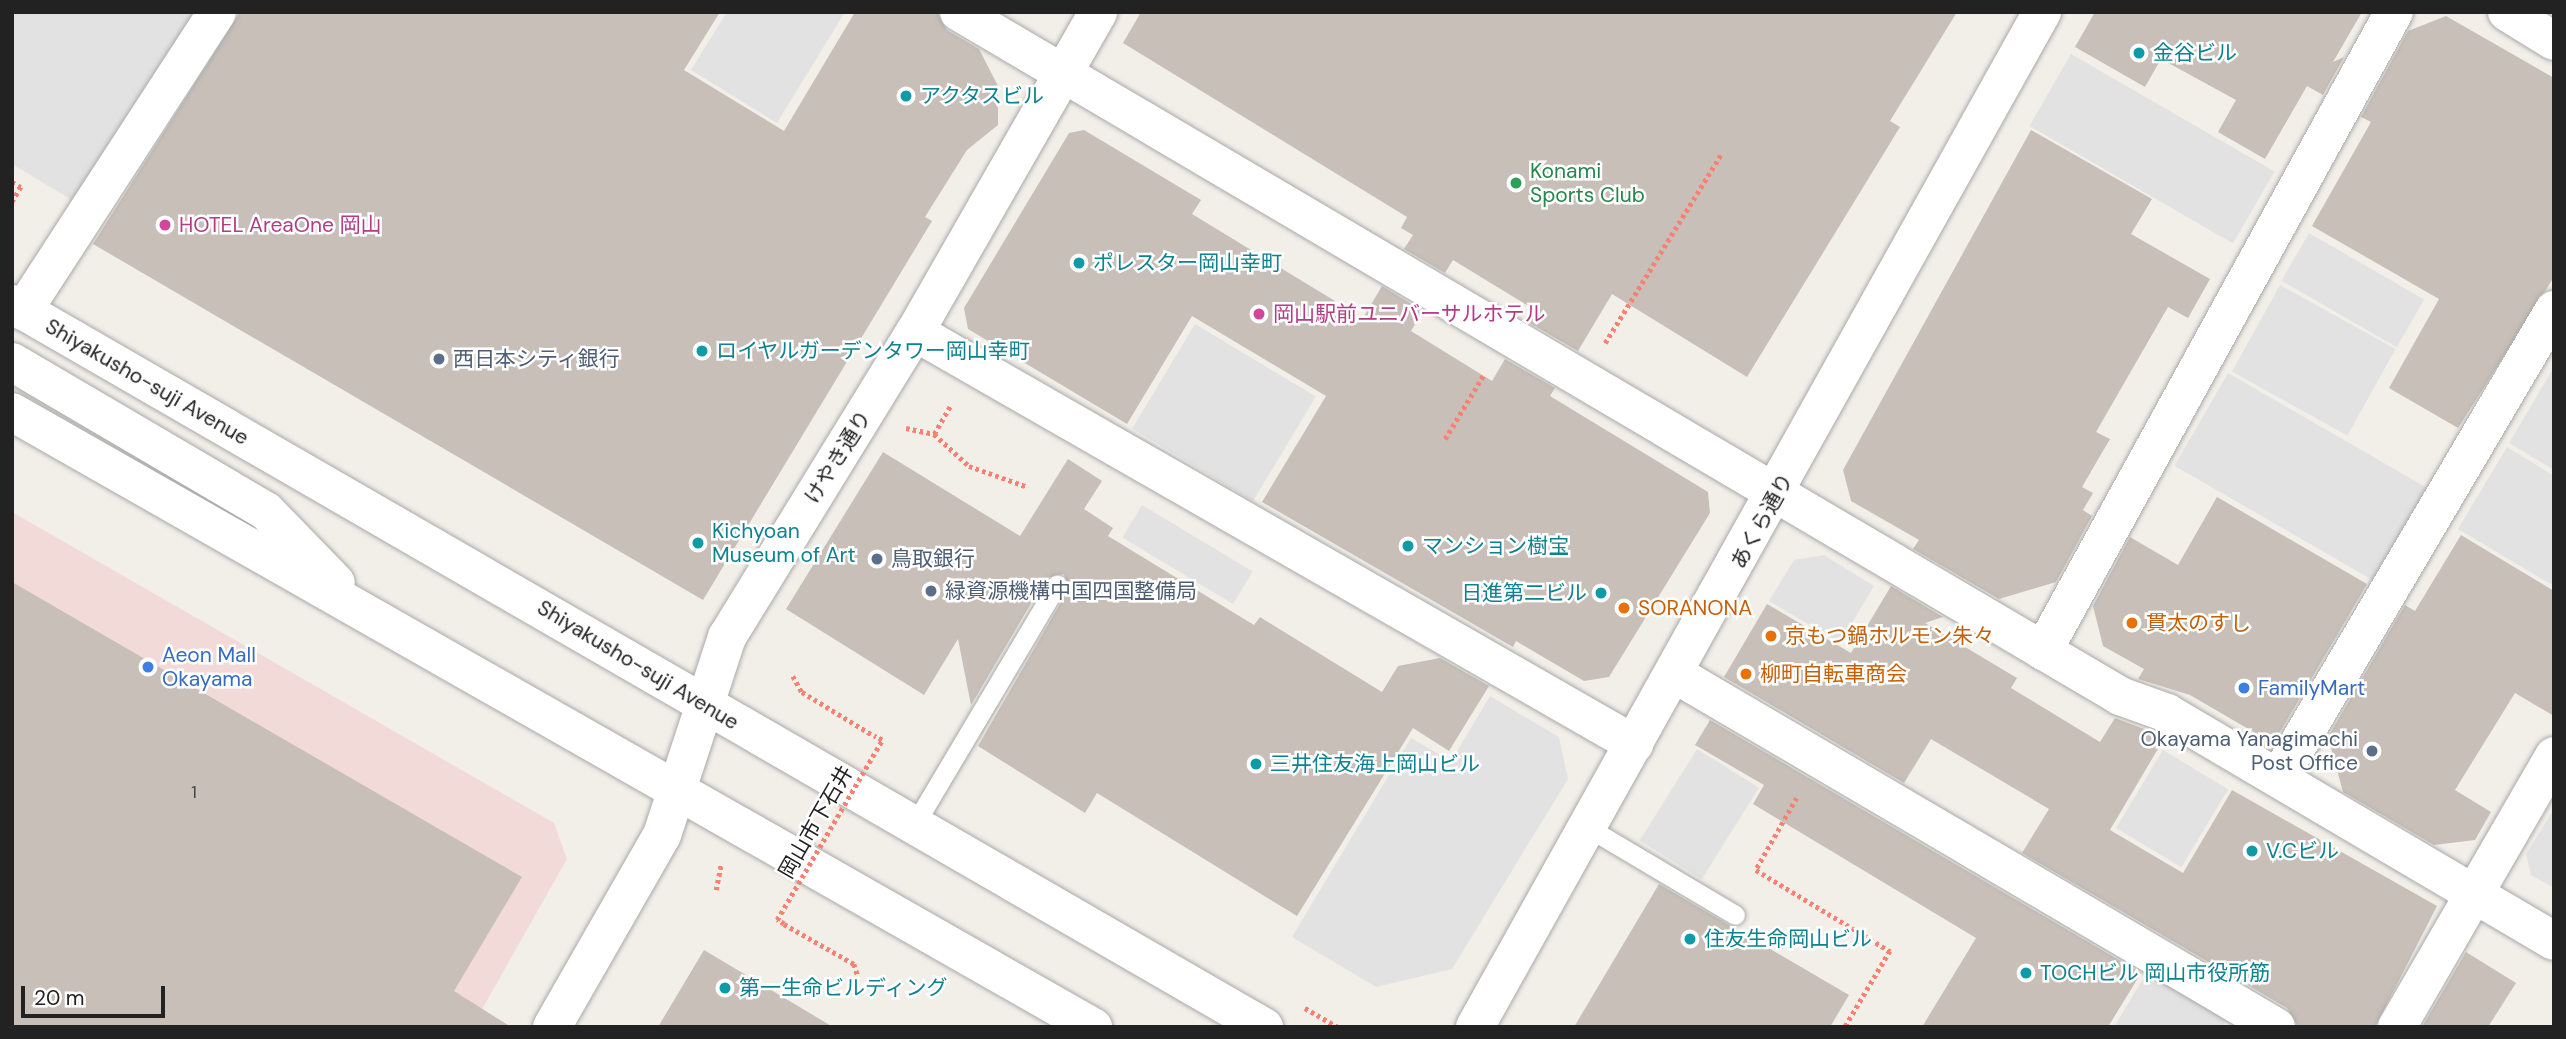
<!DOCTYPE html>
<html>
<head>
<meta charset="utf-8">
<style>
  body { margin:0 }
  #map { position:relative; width:2566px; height:1039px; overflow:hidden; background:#f2efe9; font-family:"DM Sans","Noto Sans JP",sans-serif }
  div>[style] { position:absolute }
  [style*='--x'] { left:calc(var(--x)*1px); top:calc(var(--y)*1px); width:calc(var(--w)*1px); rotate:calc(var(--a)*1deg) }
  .commercial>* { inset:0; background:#f2dad9 }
  .parking>* { inset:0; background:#e2e2e2; transform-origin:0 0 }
  .building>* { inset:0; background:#c7bfb8 }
  .path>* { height:4.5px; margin-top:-2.25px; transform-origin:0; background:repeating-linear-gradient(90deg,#fa8072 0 3.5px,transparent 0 7px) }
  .roads { filter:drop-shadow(0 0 2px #a9a9a9) drop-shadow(0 0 2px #a9a9a9) }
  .service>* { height:19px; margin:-9.5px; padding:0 9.5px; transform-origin:9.5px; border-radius:9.5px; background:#fff }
  .minor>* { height:38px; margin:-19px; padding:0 19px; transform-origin:19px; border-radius:19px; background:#fff }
  .tertiary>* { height:38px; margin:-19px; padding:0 19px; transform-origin:19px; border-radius:19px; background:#fff }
  .path-bridge>* { height:4.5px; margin-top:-2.25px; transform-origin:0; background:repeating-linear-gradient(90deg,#fa8072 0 3.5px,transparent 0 7px) }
  .dots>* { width:19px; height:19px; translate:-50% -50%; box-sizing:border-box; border:4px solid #fff; border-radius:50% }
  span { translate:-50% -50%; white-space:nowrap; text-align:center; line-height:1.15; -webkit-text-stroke:5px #fff; paint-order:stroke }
  .number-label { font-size:18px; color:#4b4948 }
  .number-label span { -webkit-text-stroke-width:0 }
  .culture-label { font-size:21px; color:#0d838f }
  .left { translate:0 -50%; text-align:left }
  .right { translate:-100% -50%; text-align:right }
  .leisure-label { font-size:21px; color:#27864d }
  .hotel-label { font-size:21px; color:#b23c85 }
  .service-label { font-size:21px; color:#4e5e75 }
  .street-label { font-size:21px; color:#222 }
  .food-label { font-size:21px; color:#c56008 }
  .shop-label { font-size:21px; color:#366cbe }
  .frame { position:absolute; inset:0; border:14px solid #222; pointer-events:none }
  .scale { position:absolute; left:21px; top:986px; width:144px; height:32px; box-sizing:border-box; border:4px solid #222; border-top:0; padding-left:9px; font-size:21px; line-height:24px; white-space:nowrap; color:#222; -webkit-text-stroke:5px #fff; paint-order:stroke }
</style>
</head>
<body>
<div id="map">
  <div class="commercial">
    <div style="clip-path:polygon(12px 512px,554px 823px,567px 859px,472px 1027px,12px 1027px)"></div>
  </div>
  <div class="parking">
    <div style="clip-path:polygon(12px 12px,195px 12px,72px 200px,12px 164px)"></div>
    <div style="clip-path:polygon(727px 12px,845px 12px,777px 123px,691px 70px)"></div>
    <div style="left:2071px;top:54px;width:235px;height:83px;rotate:30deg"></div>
    <div style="left:2309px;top:233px;width:133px;height:55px;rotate:30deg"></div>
    <div style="left:2280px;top:285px;width:132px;height:99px;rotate:29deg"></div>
    <div style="left:1195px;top:324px;width:141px;height:122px;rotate:31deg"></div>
    <div style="clip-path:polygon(2554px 367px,2554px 470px,2509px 443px)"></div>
    <div style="left:2228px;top:373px;width:232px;height:107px;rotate:30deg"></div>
    <div style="clip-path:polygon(2507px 447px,2554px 476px,2554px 586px,2458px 529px)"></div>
    <div style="left:1142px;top:505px;width:129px;height:38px;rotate:31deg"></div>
    <div style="clip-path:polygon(1824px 555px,1874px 586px,1840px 643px,1769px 601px,1794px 560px)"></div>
    <div style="clip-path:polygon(1490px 696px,1559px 737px,1568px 779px,1452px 969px,1376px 987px,1292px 937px,1411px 738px,1451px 761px)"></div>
    <div style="left:1697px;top:749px;width:73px;height:108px;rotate:32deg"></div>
    <div style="left:2163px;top:750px;width:76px;height:91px;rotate:31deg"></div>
    <div style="clip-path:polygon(2554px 809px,2554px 888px,2531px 875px,2526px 854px)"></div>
    <div style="clip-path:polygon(2152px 964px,2231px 1011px,2222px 1027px,2114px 1027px)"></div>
  </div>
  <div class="building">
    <div style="clip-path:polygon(240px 12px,720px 12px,684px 70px,784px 131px,855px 12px,937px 12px,947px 30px,979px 49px,998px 86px,998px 125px,967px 150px,925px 217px,932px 221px,703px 600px,93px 244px)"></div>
    <div style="clip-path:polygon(1141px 12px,1957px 12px,1890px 121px,1900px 127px,1747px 377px,1612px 294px,1578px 351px,1528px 322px,1535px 310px,1453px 260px,1445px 273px,1404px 249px,1413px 235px,1401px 228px,1407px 217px,1123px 43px)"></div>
    <div style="clip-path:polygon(2095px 12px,2362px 12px,2333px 62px,2344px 57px,2323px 95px,2307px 86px,2265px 159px,2218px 132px,2236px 100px,2161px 59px,2145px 87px,2075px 47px)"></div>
    <div style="clip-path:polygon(2446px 16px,2554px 78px,2554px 277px,2458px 428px,2389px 388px,2439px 299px,2312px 226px,2371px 122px,2361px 117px,2408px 31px)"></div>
    <div style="clip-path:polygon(1084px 130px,1201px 200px,1192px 214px,1363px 318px,1382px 286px,1423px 311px,1411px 331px,1492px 381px,1505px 359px,1555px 388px,1550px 396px,1708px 492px,1710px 513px,1609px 677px,1584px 681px,1516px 641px,1513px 647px,1262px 502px,1326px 396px,1192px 316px,1127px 424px,968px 329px,964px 308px,1069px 133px)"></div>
    <div style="clip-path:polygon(2031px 130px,2152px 199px,2131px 234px,2210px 279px,2188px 318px,2168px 307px,2096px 432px,2110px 439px,2082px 487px,2093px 493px,2083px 510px,2092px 516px,2056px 582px,1999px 599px,1913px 549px,1919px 540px,1851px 501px,1843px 470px)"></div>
    <div style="clip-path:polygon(883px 452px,1020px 536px,1068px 459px,1102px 481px,1084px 509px,1113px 528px,1108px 536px,1254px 625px,1260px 617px,1382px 692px,1398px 666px,1440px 658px,1489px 686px,1449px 751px,1413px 728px,1297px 916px,1097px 793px,1085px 813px,978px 746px,1068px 590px,1064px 574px,1046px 578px,971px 705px,958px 639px,924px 695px,786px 609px)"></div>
    <div style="clip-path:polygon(2217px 497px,2367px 584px,2280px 732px,2262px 737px,2190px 695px,2138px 679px,2144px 669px,2103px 646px,2093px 606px,2130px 537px,2178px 565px)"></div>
    <div style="clip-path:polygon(2461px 535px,2554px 591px,2554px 716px,2515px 693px,2455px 790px,2491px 812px,2475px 840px,2434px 845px,2343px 792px,2328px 737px,2405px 605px,2415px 611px)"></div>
    <div style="clip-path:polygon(12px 582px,522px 877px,454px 991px,511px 1027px,12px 1027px)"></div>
    <div style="clip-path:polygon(1891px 586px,1943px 617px,1925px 623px,2017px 678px,2011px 688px,2100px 742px,2115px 718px,2165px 737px,2110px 830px,2183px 873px,2232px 790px,2437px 906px,2375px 1027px,2298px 1027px,2287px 1008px,2022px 853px,2049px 809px,1931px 739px,1904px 783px,1724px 677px,1767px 604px,1851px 653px)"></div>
    <div style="clip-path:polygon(1710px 720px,2141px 973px,2108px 1027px,1922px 1027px,1976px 938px,1753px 804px,1764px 785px,1695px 745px)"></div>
    <div style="clip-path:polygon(1659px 884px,1849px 995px,1830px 1027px,1574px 1027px)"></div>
    <div style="clip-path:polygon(704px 950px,833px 1027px,658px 1027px)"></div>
    <div style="clip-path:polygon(2466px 952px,2516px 983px,2488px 1027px,2422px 1027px)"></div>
  </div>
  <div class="path">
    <div style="--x:12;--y:182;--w:10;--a:29"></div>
    <div style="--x:21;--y:187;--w:17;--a:121"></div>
    <div style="--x:1605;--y:343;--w:223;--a:-58.4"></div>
    <div style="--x:906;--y:428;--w:29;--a:12"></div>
    <div style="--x:934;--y:434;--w:47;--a:42.4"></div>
    <div style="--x:969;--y:466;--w:63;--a:19.6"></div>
    <div style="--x:934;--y:434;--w:34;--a:-60"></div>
    <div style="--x:1445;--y:439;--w:76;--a:-59"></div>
    <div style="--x:793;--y:676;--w:18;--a:61"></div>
    <div style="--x:802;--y:692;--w:84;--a:31.4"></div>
    <div style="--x:1797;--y:798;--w:83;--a:119.7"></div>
    <div style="--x:1756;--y:870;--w:157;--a:31.2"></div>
    <div style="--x:1890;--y:951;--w:88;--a:120.6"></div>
    <div style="--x:716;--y:890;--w:25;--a:-79"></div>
    <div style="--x:784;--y:924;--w:81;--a:29.7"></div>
    <div style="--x:854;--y:964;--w:13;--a:72"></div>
    <div style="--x:1305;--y:1008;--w:38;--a:30"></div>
  </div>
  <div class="roads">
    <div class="service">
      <div style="--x:913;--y:827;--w:282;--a:-59.3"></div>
      <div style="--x:1587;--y:827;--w:172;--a:30.7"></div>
    </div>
    <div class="minor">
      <div style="--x:959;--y:12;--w:1348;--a:30.5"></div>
      <div style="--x:2120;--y:696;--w:50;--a:19.9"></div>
      <div style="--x:2167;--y:713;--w:449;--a:30.5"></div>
      <div style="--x:2507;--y:12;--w:55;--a:31.7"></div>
      <div style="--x:23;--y:311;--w:356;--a:-57"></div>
      <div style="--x:915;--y:332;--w:829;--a:29.81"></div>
      <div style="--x:2043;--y:651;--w:729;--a:-61.22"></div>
      <div style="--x:1675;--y:674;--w:697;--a:30.43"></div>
      <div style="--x:705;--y:704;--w:71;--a:-71.8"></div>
      <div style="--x:727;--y:637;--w:358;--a:-58.4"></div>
      <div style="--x:915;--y:332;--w:369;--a:-60.2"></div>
      <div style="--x:2279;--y:777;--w:542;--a:-59.51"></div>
      <div style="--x:2397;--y:1027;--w:313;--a:-59.9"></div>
    </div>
    <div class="tertiary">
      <div style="--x:12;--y:304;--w:1446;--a:30.01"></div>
      <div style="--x:12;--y:362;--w:294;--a:30.4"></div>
      <div style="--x:266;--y:511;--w:100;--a:45.8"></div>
      <div style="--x:12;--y:412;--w:1244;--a:29.64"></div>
      <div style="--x:552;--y:1027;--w:221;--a:-60.2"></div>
      <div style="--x:662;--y:835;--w:138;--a:-71.8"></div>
      <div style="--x:1475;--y:1027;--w:1163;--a:-60.81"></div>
    </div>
  </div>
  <div class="path-bridge">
    <div style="--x:784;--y:924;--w:8;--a:-150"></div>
    <div style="--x:777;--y:920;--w:208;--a:-59.7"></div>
    <div style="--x:882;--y:740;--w:9;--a:-153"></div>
  </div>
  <div class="dots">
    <div style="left:2139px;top:53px;background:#0f9aa8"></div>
    <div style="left:906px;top:96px;background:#0f9aa8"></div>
    <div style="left:1516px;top:183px;background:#2e9e5b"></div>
    <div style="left:165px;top:225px;background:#d1479c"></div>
    <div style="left:1079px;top:263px;background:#0f9aa8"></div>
    <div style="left:1259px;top:314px;background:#d1479c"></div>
    <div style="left:702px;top:351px;background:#0f9aa8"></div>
    <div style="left:439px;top:359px;background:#5c6f8a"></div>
    <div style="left:698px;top:543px;background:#0f9aa8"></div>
    <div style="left:1408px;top:546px;background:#0f9aa8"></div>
    <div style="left:877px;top:559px;background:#5c6f8a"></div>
    <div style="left:931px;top:591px;background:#5c6f8a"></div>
    <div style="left:1601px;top:593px;background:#0f9aa8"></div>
    <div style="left:1624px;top:608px;background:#e8710a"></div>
    <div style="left:2132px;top:623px;background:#e8710a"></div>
    <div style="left:1771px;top:636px;background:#e8710a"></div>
    <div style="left:148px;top:667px;background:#3f7fe0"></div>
    <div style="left:1746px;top:674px;background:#e8710a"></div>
    <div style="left:2244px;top:688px;background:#3f7fe0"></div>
    <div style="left:2372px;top:751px;background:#5c6f8a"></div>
    <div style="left:1256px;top:764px;background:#0f9aa8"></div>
    <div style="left:2252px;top:851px;background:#0f9aa8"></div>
    <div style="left:1690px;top:939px;background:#0f9aa8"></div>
    <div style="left:2026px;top:973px;background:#0f9aa8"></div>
    <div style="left:725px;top:988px;background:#0f9aa8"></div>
  </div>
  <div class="number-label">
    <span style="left:194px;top:792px">1</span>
  </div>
  <div class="culture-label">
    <span class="left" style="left:2153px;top:53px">金谷ビル</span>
    <span class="left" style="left:920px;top:96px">アクタスビル</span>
    <span class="left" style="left:1093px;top:263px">ポレスター岡山幸町</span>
    <span class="left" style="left:716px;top:351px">ロイヤルガーデンタワー岡山幸町</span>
    <span class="left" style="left:712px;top:543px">Kichyoan<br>Museum of Art</span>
    <span class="left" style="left:1422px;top:546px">マンション樹宝</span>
    <span class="right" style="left:1587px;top:593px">日進第二ビル</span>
    <span class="left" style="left:1270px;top:764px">三井住友海上岡山ビル</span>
    <span class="left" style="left:2266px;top:851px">V.Cビル</span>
    <span class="left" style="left:1704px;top:939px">住友生命岡山ビル</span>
    <span class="left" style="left:2040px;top:973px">TOCHビル 岡山市役所筋</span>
    <span class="left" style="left:739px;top:988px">第一生命ビルディング</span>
  </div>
  <div class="leisure-label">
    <span class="left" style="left:1530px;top:183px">Konami<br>Sports Club</span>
  </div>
  <div class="hotel-label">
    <span class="left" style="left:179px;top:225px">HOTEL AreaOne 岡山</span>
    <span class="left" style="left:1273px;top:314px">岡山駅前ユニバーサルホテル</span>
  </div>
  <div class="service-label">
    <span class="left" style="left:453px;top:359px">西日本シティ銀行</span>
    <span class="left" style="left:891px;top:559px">鳥取銀行</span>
    <span class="left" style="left:945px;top:591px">緑資源機構中国四国整備局</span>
    <span class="right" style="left:2358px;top:751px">Okayama Yanagimachi<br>Post Office</span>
  </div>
  <div class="street-label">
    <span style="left:147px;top:382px;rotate:30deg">Shiyakusho-suji Avenue</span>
    <span style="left:838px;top:457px;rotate:-58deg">けやき通り</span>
    <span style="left:1762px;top:521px;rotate:-61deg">あくら通り</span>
    <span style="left:638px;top:665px;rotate:31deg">Shiyakusho-suji Avenue</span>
    <span style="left:816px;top:822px;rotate:-60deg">岡山市下石井</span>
  </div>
  <div class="food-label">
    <span class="left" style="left:1638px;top:608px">SORANONA</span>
    <span class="left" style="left:2146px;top:623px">貫太のすし</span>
    <span class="left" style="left:1785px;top:636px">京もつ鍋ホルモン朱々</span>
    <span class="left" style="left:1760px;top:674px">柳町自転車商会</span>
  </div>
  <div class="shop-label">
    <span class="left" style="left:162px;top:667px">Aeon Mall<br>Okayama</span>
    <span class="left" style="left:2258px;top:688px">FamilyMart</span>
  </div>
  <div class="frame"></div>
  <div class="scale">20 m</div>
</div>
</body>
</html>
